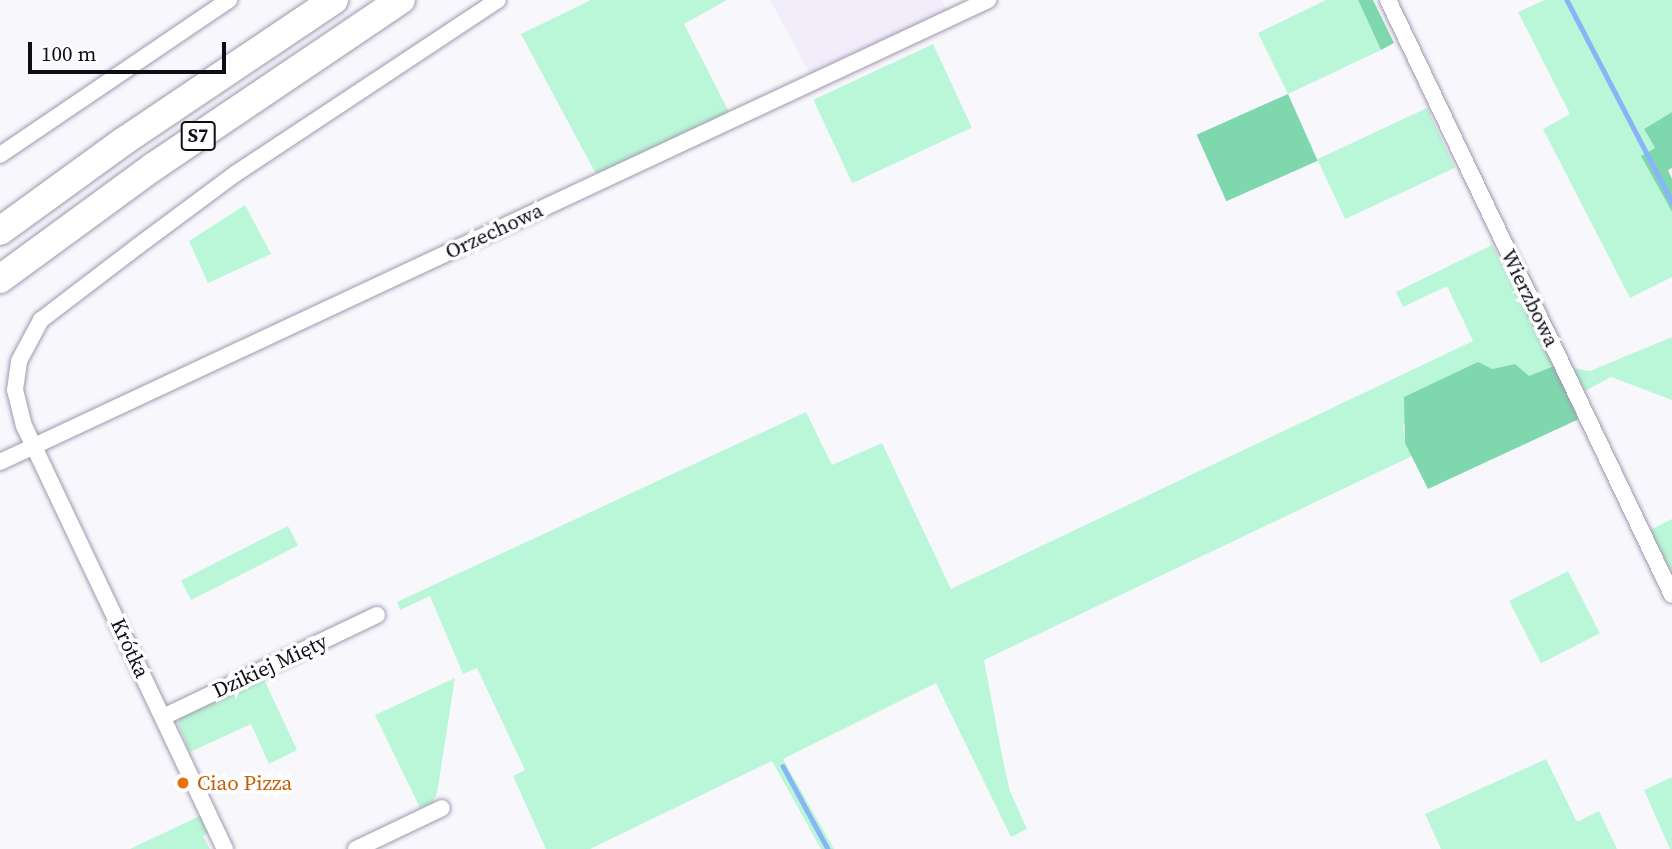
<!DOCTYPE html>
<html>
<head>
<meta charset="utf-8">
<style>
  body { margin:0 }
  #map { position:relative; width:1672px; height:849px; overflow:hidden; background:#f8f7fc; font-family:"Source Serif 4",serif }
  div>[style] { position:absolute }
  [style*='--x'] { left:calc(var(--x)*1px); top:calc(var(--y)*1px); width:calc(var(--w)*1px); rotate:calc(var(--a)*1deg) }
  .built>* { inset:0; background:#f2edfb }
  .green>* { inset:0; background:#baf7d8; transform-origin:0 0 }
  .forest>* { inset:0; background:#7fd7ad; transform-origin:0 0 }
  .stream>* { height:4.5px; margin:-2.25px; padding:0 2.25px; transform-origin:2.25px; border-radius:2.25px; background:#87b5f5 }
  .roads { filter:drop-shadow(0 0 2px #9f97b0) drop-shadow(0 0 2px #9f97b0) }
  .street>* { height:16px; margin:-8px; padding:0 8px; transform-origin:8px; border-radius:8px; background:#fff }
  .highway>* { height:28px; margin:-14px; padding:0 14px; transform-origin:14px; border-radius:14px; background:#fff }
  .dots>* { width:19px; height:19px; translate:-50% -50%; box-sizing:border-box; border:4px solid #fff; border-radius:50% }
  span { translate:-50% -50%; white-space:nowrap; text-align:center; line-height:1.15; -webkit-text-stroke:7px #fff; paint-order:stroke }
  .shield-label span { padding:2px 5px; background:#fff; border:2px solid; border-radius:5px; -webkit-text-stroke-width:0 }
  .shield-label { font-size:19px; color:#110d16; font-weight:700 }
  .street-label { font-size:21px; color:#110d16 }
  .food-label { font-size:21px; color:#c56008 }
  .left { translate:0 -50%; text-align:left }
  .scale { position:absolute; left:28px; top:42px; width:198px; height:32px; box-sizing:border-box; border:4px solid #110d16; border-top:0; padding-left:9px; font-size:21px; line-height:24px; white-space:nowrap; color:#110d16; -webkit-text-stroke:5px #fff; paint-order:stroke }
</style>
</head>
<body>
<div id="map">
  <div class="built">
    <div style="clip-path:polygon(770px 0,942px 0,948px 12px,811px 76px)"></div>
  </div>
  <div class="green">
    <div style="clip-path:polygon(591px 0,727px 0,684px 24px,731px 116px,596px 174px,521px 34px)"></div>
    <div style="clip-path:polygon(1326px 0,1358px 0,1381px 50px,1288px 94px,1258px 33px)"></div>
    <div style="clip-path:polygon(1545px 0,1672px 0,1672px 112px,1644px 129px,1655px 148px,1641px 156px,1672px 212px,1672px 277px,1630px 298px,1543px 129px,1570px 114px,1518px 12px)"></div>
    <div style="left:933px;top:44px;width:92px;height:132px;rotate:65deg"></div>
    <div style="left:1427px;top:108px;width:66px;height:121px;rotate:65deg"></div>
    <div style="clip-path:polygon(245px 205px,271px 254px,208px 283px,189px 241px)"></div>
    <div style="clip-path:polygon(1492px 245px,1554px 366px,1529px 377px,1515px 364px,1492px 369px,1403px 425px,1405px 443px,1412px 456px,984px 660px,1003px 761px,1010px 791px,1027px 829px,1011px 837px,936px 683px,783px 759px,834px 849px,821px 849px,772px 761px,590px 849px,546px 849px,513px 776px,525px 770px,477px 668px,463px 674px,430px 596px,400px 610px,397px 602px,806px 412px,832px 465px,882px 443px,951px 589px,1473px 341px,1447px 286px,1403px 307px,1396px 292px)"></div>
    <div style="clip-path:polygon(1672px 337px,1672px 400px,1611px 377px,1585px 391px,1573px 368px,1590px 371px)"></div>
    <div style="clip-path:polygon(1672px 519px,1672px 574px,1650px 530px)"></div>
    <div style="left:288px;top:526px;width:22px;height:120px;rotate:63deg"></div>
    <div style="left:1568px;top:571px;width:70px;height:66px;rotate:63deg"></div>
    <div style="clip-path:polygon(262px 675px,297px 750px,269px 764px,251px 724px,190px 752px,178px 724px,181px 714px)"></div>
    <div style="clip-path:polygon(455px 678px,437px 793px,432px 803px,420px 808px,375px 715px)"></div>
    <div style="clip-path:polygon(1546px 759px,1577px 822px,1599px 811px,1617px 849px,1441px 849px,1425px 814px)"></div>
    <div style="clip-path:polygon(1672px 777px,1672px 849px,1670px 849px,1644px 790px)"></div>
    <div style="clip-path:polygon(202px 815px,209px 832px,203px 836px,210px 849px,130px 849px)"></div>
  </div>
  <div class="forest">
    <div style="clip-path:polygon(1358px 0,1373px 0,1394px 43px,1381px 50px)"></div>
    <div style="left:1288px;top:94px;width:73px;height:100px;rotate:66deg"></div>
    <div style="clip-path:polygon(1672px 112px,1672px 168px,1668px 170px,1672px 179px,1672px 212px,1641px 156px,1655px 148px,1644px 129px)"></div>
    <div style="clip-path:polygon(1478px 362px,1492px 369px,1515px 364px,1529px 376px,1554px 366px,1579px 419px,1428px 489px,1405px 443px,1404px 397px)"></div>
  </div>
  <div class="stream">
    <div style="--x:1567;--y:0;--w:228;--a:62.5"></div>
    <div style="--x:783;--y:766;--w:94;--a:61.5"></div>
  </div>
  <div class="roads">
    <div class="street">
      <div style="--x:1388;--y:0;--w:659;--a:64.48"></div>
      <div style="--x:0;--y:155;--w:277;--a:-34.1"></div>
      <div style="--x:0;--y:462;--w:1091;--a:-25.06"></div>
      <div style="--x:163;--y:717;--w:237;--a:-25.5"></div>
      <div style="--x:225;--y:849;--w:468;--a:-115.4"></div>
      <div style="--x:24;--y:426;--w:37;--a:-104"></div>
      <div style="--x:15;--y:390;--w:29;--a:-82"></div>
      <div style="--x:19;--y:361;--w:47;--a:-61.8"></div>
      <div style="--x:41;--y:320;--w:122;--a:-37.3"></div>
      <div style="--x:138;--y:246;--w:121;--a:-36.6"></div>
      <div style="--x:235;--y:174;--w:315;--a:-33.5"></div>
      <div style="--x:356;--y:849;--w:95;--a:-25.5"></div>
    </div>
    <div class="highway">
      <div style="--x:0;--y:231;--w:153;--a:-36"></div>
      <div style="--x:124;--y:141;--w:253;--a:-33.9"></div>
      <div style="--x:0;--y:279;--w:190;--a:-36.2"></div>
      <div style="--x:153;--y:167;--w:299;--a:-34"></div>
    </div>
  </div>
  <div class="dots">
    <div style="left:183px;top:783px;background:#e8710a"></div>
  </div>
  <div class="shield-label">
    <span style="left:198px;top:136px">S7</span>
  </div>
  <div class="street-label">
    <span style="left:494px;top:231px;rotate:-25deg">Orzechowa</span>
    <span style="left:1530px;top:298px;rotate:64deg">Wierzbowa</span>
    <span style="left:130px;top:648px;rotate:65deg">Krótka</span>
    <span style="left:270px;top:666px;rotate:-25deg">Dzikiej Mięty</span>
  </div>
  <div class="food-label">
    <span class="left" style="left:197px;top:783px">Ciao Pizza</span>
  </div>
  <div class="scale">100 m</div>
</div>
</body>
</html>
